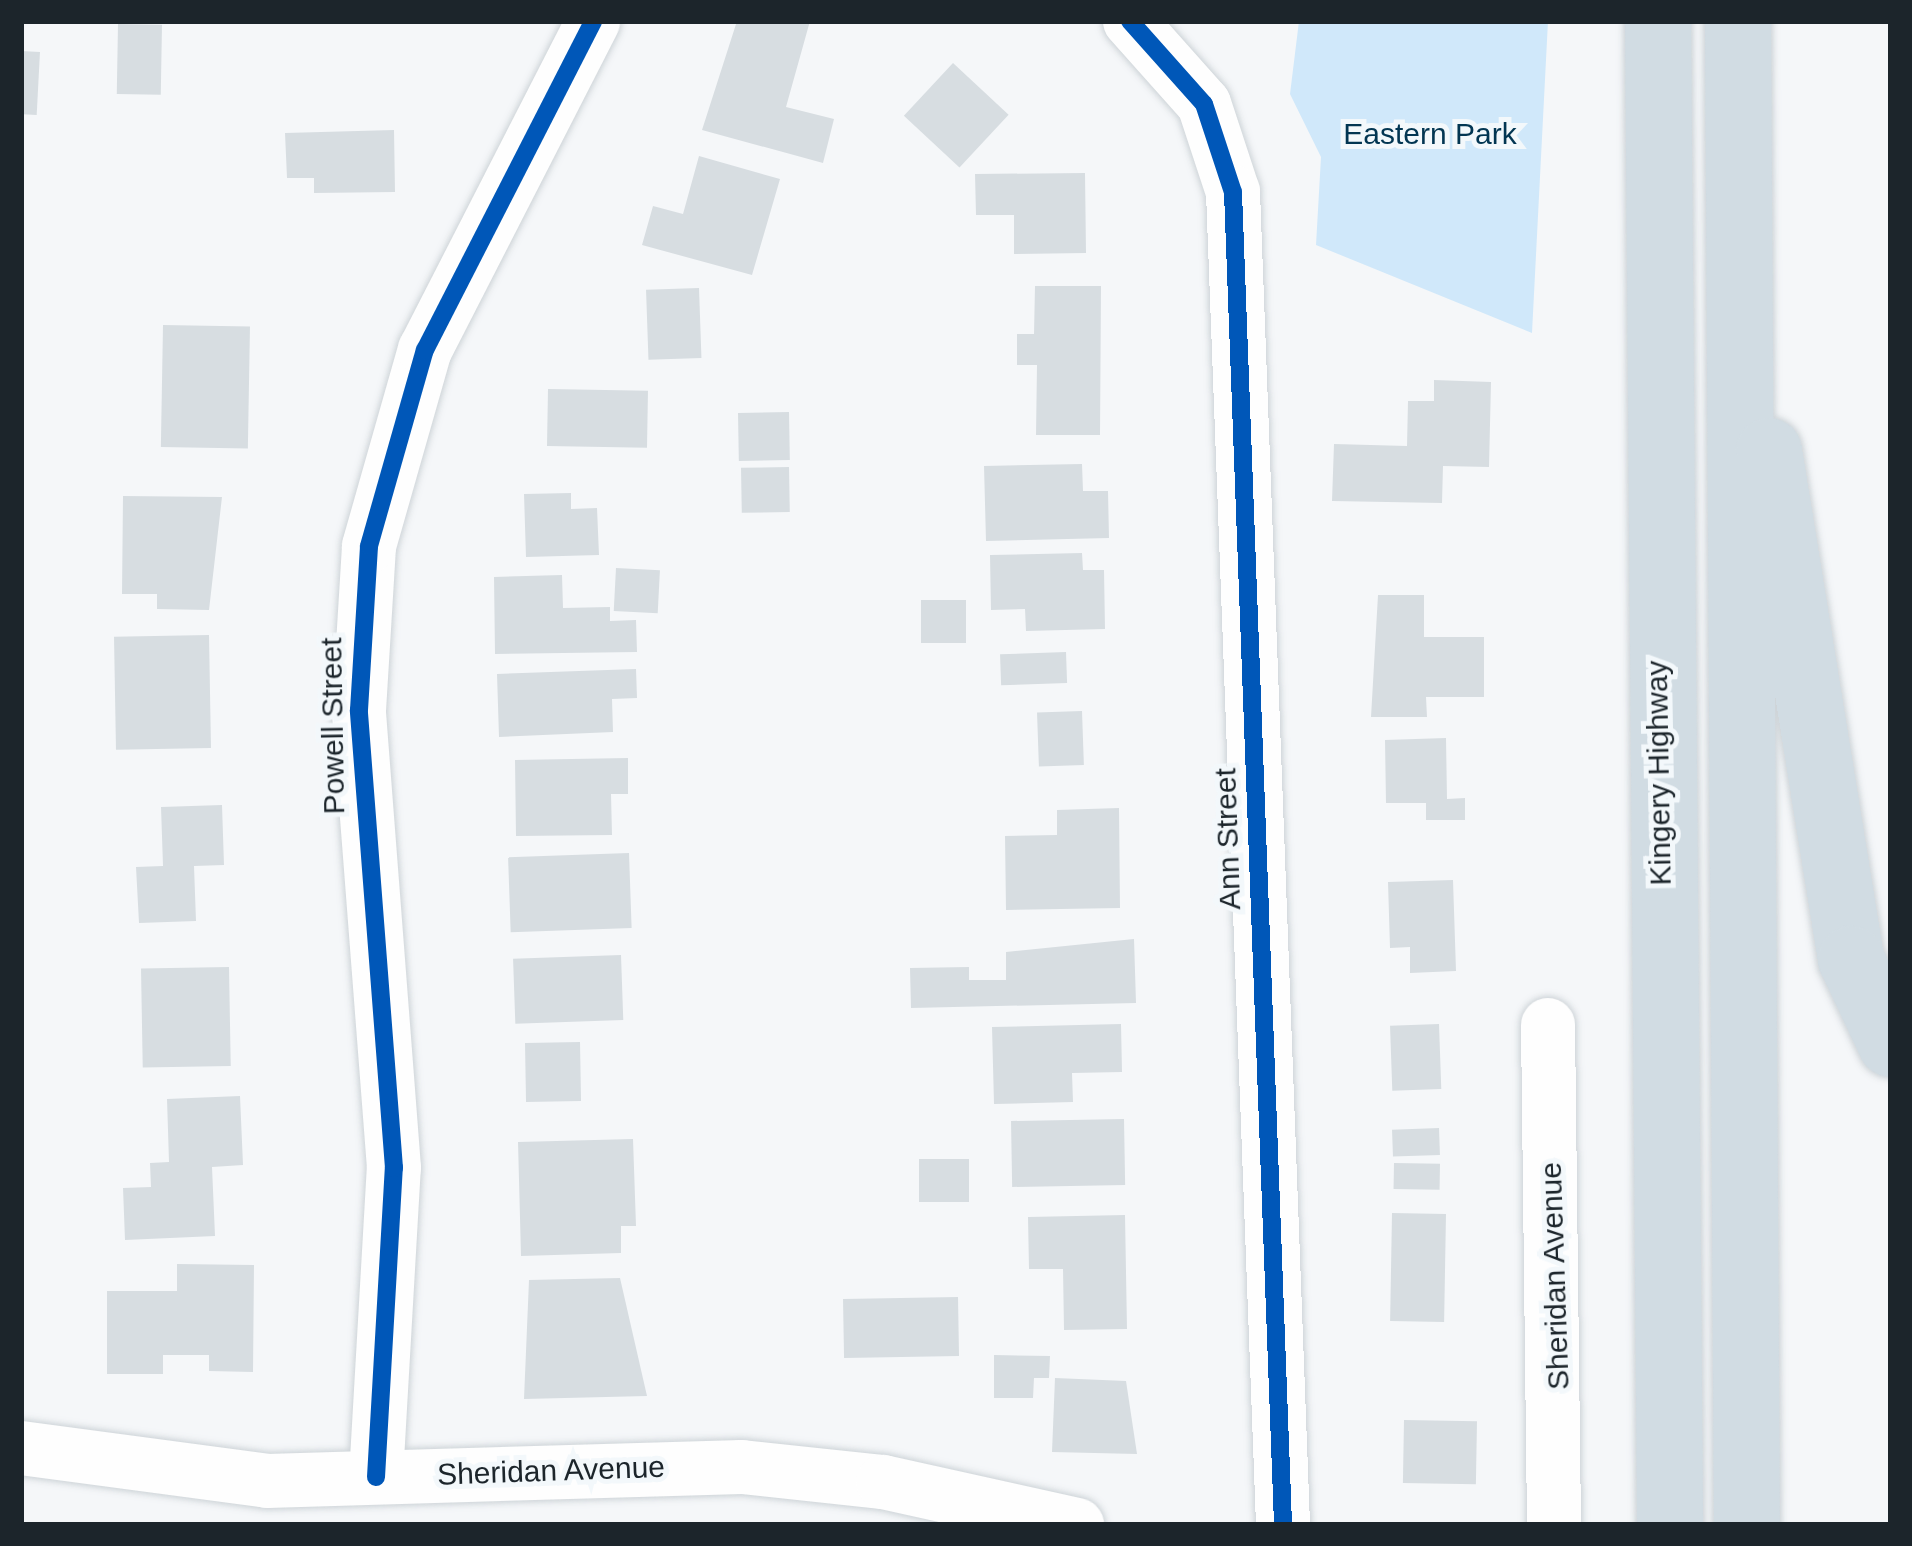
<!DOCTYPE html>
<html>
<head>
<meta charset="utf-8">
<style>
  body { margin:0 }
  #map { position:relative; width:1912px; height:1546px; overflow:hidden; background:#f5f7f9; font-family:Helvetica,sans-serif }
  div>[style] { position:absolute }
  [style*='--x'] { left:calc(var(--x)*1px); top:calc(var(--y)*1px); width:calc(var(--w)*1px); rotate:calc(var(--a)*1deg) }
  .green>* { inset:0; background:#d0e8fa }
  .building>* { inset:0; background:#d7dde1; transform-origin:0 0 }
  .roads { filter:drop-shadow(0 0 3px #ced4d8) drop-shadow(0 0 3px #ced4d8) }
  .minor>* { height:54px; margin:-27px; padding:0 27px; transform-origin:27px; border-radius:27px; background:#fefefe }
  .highway>* { height:66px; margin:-33px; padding:0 33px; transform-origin:33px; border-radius:33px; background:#d1dce3 }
  .cycleway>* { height:18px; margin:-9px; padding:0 9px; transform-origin:9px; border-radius:9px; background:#0057b8 }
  span { translate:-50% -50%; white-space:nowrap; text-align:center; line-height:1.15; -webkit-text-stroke:10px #f3f8fb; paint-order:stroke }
  .park-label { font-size:30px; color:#033652 }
  .street-label { font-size:30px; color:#1c252b }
  .frame { position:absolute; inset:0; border:24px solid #1c252b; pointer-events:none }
</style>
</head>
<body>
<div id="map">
  <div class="green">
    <div style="clip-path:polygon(1299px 21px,1548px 21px,1532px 333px,1316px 245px,1321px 157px,1290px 94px)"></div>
  </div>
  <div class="building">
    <div style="clip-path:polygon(737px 21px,810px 21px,786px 107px,834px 119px,823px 163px,702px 130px)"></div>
    <div style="left:118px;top:24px;width:44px;height:70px;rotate:1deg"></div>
    <div style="left:21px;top:51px;width:19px;height:63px;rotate:3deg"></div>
    <div style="left:953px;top:63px;width:76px;height:72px;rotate:43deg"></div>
    <div style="clip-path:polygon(394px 130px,395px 192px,314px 193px,314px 178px,287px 178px,285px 133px)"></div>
    <div style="clip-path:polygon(699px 156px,780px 179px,752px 275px,642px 245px,653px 206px,683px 214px)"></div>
    <div style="clip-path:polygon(1085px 173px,1086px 253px,1014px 254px,1014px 215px,976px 215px,975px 174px)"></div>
    <div style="clip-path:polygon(1035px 286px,1101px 286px,1100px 435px,1036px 435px,1037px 365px,1017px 365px,1017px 334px,1034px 334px)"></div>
    <div style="left:699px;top:288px;width:70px;height:53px;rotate:88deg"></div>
    <div style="left:163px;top:325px;width:87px;height:122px;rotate:1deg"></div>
    <div style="clip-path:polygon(1434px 380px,1491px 382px,1489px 467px,1443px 466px,1442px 503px,1332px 501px,1334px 444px,1407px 446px,1408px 401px,1434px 401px)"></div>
    <div style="left:548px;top:389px;width:100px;height:57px;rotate:1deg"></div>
    <div style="left:789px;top:412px;width:48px;height:51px;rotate:89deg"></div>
    <div style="clip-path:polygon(1082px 464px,1083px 491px,1108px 491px,1109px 538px,986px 541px,984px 466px)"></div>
    <div style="left:789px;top:467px;width:45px;height:48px;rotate:89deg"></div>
    <div style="clip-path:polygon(571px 493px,571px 509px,597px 508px,599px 555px,526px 557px,524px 494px)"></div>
    <div style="clip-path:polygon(123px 496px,222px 497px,209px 610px,157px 609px,157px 594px,122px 594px)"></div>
    <div style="clip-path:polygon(1082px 553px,1083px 570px,1104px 570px,1105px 629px,1026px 631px,1025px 609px,991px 610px,990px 555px)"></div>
    <div style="left:616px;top:568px;width:44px;height:43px;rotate:3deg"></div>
    <div style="clip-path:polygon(562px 575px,563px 608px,610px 607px,610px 621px,636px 620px,637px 652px,495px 654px,494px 577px)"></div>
    <div style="clip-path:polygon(1378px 595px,1424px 595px,1424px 637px,1484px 637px,1484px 697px,1426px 697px,1427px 717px,1371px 717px)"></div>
    <div style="left:921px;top:600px;width:45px;height:43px"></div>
    <div style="left:209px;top:635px;width:113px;height:95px;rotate:89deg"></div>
    <div style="left:1066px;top:652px;width:31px;height:66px;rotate:88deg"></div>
    <div style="clip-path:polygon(636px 669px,637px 698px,612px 699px,613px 732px,499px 737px,497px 674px)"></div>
    <div style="left:1082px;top:711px;width:54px;height:45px;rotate:88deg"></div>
    <div style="clip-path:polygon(1446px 738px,1447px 799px,1465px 798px,1465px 820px,1426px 820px,1426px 803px,1386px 803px,1385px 740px)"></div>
    <div style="clip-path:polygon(628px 758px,628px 794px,611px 794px,612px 835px,516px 836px,515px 760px)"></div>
    <div style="clip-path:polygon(222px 805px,224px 865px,194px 866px,196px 921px,139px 923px,136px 867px,163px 866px,161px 807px)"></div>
    <div style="clip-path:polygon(1119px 808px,1120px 908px,1006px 910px,1005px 836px,1057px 835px,1057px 810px)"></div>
    <div style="left:629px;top:853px;width:75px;height:121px;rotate:88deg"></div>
    <div style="clip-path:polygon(1453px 880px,1456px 971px,1410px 973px,1410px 947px,1390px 948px,1388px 882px)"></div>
    <div style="clip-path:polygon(1134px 939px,1136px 1003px,911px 1008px,910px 968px,969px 967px,969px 980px,1006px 980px,1006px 952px)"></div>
    <div style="left:621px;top:955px;width:65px;height:108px;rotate:88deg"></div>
    <div style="left:229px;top:967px;width:99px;height:88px;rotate:89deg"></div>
    <div style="clip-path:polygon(1121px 1024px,1122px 1072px,1072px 1073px,1073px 1102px,994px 1104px,992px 1027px)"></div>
    <div style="left:1439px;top:1024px;width:65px;height:49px;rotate:88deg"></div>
    <div style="left:580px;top:1042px;width:59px;height:55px;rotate:89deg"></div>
    <div style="clip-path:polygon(240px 1096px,243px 1165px,212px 1167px,215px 1236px,125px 1240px,123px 1188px,151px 1187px,150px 1163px,169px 1162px,167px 1099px)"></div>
    <div style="left:1124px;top:1119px;width:66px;height:113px;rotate:89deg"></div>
    <div style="left:1439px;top:1128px;width:27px;height:47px;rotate:88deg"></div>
    <div style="clip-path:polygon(633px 1139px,636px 1226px,621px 1226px,621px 1253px,521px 1256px,518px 1142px)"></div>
    <div style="left:919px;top:1159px;width:50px;height:43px"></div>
    <div style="left:1394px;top:1163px;width:46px;height:26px;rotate:1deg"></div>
    <div style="left:1392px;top:1213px;width:54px;height:108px;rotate:1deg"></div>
    <div style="clip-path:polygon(1125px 1215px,1127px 1329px,1064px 1330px,1063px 1269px,1029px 1269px,1028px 1217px)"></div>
    <div style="clip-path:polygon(177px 1264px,254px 1265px,253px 1372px,209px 1371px,209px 1355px,163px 1355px,163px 1374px,107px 1374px,107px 1291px,177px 1291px)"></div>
    <div style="clip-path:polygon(620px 1278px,647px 1396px,524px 1399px,529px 1280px)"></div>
    <div style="left:958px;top:1297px;width:59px;height:115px;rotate:89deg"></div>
    <div style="clip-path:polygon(994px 1355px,1050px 1356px,1049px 1378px,1034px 1378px,1033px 1398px,994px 1398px)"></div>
    <div style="clip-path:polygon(1055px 1378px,1126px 1381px,1137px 1454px,1052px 1452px)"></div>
    <div style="left:1404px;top:1420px;width:73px;height:63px;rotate:1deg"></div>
  </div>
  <div class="roads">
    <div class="minor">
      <div style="--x:1130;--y:21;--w:111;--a:48.3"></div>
      <div style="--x:1204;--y:104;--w:93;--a:71.8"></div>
      <div style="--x:1233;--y:192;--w:1334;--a:87.85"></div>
      <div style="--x:1548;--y:1025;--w:500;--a:89.31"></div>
      <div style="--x:21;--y:1448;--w:248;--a:7.6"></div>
      <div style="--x:267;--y:1481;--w:475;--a:-1.7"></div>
      <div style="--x:742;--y:1467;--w:142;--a:6.1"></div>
      <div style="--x:883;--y:1482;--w:199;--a:12.5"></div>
      <div style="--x:376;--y:1477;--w:310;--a:-86.7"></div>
      <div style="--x:394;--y:1168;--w:459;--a:-94.4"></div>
      <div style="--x:359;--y:710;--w:164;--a:-86.5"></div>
      <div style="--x:369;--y:546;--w:204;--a:-74.1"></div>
      <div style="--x:425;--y:350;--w:369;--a:-62.9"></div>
    </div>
    <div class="highway">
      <div style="--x:1658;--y:21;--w:1504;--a:89.54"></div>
      <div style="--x:1738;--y:21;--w:1504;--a:89.66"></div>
      <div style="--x:1769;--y:451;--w:515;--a:80.83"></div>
      <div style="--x:1851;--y:959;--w:94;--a:64.8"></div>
    </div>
  </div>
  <div class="cycleway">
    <div style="--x:1130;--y:21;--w:111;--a:48.3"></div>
    <div style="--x:1204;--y:104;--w:93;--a:71.8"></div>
    <div style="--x:1233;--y:192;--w:1334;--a:87.85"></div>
    <div style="--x:376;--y:1477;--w:310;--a:-86.7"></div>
    <div style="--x:394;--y:1168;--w:459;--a:-94.4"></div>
    <div style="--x:359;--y:710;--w:164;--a:-86.5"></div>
    <div style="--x:369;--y:546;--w:204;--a:-74.1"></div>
    <div style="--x:425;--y:350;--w:369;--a:-62.9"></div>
  </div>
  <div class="park-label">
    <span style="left:1430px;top:134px">Eastern Park</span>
  </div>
  <div class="street-label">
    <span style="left:333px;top:726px;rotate:-91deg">Powell Street</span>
    <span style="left:1659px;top:773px;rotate:-91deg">Kingery Highway</span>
    <span style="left:1228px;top:839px;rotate:-92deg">Ann Street</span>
    <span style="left:1555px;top:1276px;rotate:-92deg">Sheridan Avenue</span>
    <span style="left:551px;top:1471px;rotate:-2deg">Sheridan Avenue</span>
  </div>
  <div class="frame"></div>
</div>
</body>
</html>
